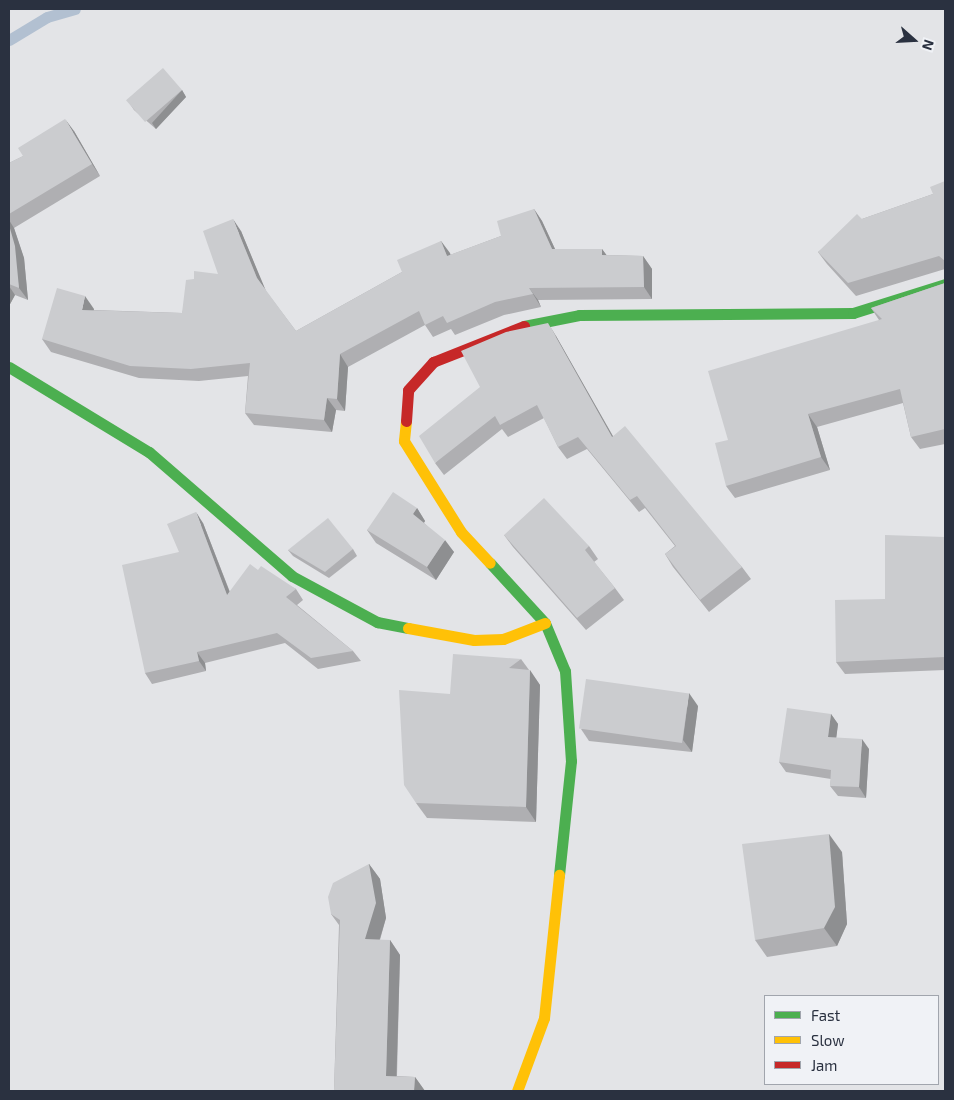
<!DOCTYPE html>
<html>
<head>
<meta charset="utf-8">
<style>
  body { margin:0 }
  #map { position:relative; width:954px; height:1100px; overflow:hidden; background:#e3e4e7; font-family:"Exo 2",sans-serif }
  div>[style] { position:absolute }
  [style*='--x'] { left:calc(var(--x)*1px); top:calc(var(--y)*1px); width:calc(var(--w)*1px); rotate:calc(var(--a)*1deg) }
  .stream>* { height:11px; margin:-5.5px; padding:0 5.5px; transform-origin:5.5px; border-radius:5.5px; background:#b2c0d1 }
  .fast>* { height:11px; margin:-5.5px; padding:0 5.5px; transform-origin:5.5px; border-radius:5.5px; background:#4caf50 }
  .slow>* { height:11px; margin:-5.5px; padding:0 5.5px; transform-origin:5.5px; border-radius:5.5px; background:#ffc107 }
  .jam>* { height:11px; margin:-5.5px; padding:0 5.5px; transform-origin:5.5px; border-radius:5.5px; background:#c62828 }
  .wall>* { inset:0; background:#afafb2 }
  .shaded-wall>* { inset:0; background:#8e8f91 }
  .building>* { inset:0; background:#cbcccf; transform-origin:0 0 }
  span { translate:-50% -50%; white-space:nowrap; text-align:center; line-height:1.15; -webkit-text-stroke:5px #f0f2f6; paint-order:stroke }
  .frame { position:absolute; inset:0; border:10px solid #2a3140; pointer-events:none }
  .legend { position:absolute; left:764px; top:995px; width:175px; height:90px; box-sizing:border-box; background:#f0f2f6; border:1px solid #a1a5ad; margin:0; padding:6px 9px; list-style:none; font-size:15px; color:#2a3140 }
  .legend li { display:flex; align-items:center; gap:10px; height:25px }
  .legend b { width:25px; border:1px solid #a1a5ad }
  .north { position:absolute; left:889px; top:15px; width:50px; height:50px; -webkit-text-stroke:4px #f0f2f6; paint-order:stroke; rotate:109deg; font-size:14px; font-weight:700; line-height:20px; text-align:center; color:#2a3140 }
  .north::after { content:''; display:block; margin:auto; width:18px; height:22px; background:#2a3140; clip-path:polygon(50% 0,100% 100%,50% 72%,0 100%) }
</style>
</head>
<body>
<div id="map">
  <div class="stream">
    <div style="--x:9;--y:40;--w:44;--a:-31.2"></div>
    <div style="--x:47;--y:17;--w:29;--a:-16"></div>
  </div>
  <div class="fast">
    <div style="--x:524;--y:326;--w:56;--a:-11.3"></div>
    <div style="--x:579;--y:315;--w:274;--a:-0.4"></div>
    <div style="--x:853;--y:313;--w:96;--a:-17.5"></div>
    <div style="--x:9;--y:367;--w:164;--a:31.3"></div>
    <div style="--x:149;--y:452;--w:189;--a:40.9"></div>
    <div style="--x:292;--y:576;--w:97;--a:28.4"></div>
    <div style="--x:377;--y:622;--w:32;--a:11"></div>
    <div style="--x:490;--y:563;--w:81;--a:47.5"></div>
    <div style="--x:545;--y:623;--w:52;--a:67.4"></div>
    <div style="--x:565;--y:671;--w:90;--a:86.2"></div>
    <div style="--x:571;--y:761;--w:115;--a:96"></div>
  </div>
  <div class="slow">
    <div style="--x:406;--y:421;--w:20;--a:96"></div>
    <div style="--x:404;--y:441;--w:107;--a:57.9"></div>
    <div style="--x:461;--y:532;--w:42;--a:46.9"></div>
    <div style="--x:408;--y:628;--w:67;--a:10.3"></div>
    <div style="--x:474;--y:640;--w:29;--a:-2"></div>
    <div style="--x:503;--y:639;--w:45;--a:-20.9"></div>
    <div style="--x:517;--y:1091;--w:78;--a:-69.7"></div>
    <div style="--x:544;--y:1018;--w:144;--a:-84"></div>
  </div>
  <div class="jam">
    <div style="--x:406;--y:421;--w:31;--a:-86"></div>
    <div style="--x:408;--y:390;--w:38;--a:-48"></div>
    <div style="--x:433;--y:362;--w:98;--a:-21.6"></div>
  </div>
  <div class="wall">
    <div style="clip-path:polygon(182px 90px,186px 97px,156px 129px,134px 110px,130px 104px)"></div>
    <div style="clip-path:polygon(74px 131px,100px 176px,14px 228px,24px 258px,28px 300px,15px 295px,9px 306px,9px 163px)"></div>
    <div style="clip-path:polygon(945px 181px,945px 269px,856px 296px,827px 264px,818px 252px,862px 219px,933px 194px)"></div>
    <div style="clip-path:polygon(534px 209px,542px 221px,555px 249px,602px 249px,606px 255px,643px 256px,652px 269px,652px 299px,538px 300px,541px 307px,504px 315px,455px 335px,451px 329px,433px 337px,425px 325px,348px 367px,345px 411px,336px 410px,332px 432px,254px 425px,245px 413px,248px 376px,199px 381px,139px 378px,51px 352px,42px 339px,94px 309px,94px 310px,182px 313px,194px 279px,218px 274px,241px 231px,265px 290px,296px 331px,402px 272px,441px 241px,450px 255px,501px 236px)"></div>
    <div style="clip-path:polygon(945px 283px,945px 444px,920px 449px,911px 437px,903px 403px,817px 427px,830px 470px,735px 498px,726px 486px,728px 440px,879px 320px,871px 308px)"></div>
    <div style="clip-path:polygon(556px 336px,613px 436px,742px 567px,751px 579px,709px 612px,673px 567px,665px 554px,675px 546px,645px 508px,639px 512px,587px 449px,567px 459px,558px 447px,544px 418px,508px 437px,502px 429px,444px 475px,435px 463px)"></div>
    <div style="clip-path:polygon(417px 508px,425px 521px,424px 523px,454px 552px,436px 580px,376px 543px,367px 530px)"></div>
    <div style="clip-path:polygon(203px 523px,230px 592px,258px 570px,296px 589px,303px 600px,297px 605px,353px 651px,361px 661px,318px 669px,285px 643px,205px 663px,206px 671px,152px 684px,145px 673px,179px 552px)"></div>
    <div style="clip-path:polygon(504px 535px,589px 546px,598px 559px,594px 562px,615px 588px,624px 600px,586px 630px,513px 547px)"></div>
    <div style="clip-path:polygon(945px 537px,945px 670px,845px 674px,836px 662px,885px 599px)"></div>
    <div style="clip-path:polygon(353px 549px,357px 556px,329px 578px,293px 556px,288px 550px)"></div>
    <div style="clip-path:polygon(521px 659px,540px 685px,536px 822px,427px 818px,416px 803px,450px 694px)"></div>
    <div style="clip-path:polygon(698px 706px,692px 752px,589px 741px,581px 729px)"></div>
    <div style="clip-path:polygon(831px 714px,838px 724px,836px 738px,869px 749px,866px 798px,838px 796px,830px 786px,831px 779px,786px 772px,779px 762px)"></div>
    <div style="clip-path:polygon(842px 852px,847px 924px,837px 946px,767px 957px,755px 940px)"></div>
    <div style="clip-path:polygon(369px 864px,380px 879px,386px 918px,380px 940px,390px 940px,400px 955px,397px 1076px,415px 1077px,425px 1091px,334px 1091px,339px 925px,331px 914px)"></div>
  </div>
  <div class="shaded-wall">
    <div style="clip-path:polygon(182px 90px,186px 97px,156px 129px,152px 123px)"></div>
    <div style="clip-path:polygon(65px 119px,74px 131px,100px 176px,92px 164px)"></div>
    <div style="clip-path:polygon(534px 209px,542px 221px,561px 262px,552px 249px)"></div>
    <div style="clip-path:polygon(233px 219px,241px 231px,266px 291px,257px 278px)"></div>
    <div style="clip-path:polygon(9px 220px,14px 228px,24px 258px,28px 300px,19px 288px,9px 225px)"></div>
    <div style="clip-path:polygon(441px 241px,450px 253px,455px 268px,447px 256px)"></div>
    <div style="clip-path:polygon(602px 249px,611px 261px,602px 255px)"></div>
    <div style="clip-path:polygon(643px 256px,652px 269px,652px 299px,644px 287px)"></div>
    <div style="clip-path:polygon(9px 286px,15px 295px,9px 306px)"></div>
    <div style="clip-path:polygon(529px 288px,538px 300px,541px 307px,533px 294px)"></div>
    <div style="clip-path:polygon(85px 296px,94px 309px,91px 322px,82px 310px)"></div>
    <div style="clip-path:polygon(548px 323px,556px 336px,620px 449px,612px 437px)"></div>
    <div style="clip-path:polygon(340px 354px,348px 367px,345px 411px,337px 399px)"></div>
    <div style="clip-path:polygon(327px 398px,336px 410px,332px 432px,324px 420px)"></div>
    <div style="clip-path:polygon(808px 414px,817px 427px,830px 470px,821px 457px)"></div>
    <div style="clip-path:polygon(417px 508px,425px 521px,421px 527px,413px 514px)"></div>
    <div style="clip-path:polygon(196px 512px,203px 523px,235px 606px,227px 595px)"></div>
    <div style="clip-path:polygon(445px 540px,454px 552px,436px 580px,427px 567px)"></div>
    <div style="clip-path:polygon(197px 652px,205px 663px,206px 671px,199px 661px)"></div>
    <div style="clip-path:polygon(530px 670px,540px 685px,536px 822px,526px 807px)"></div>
    <div style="clip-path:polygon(689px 693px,698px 706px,692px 752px,683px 740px)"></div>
    <div style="clip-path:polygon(831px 714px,838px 724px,835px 748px,828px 737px)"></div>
    <div style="clip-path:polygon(862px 739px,869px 749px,866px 798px,859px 787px)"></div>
    <div style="clip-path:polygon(829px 834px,842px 852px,847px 924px,837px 946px,824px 928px)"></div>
    <div style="clip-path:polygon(369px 864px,380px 879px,386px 918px,375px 955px,365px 939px)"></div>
    <div style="clip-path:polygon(390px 940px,400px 955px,396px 1091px,386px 1076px)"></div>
    <div style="clip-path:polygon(415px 1077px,425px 1091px,414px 1091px)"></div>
  </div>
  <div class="building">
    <div style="left:163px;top:68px;width:29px;height:49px;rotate:49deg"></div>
    <div style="clip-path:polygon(65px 119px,92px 164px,9px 214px,9px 163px,23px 156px,18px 148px)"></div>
    <div style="clip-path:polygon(945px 181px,945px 261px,939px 256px,848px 283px,818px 252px,857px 214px,862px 219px,933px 194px,930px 187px)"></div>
    <div style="clip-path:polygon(534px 209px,552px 249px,602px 249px,602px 255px,643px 256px,644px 287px,529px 288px,533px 294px,495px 302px,447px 323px,443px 316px,425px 325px,419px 311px,340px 354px,337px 399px,327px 398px,324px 420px,245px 413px,250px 363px,191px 369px,130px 366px,42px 339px,57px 288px,85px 296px,82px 310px,182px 313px,186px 280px,194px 279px,194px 271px,218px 274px,203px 231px,233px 219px,257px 278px,296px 331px,402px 272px,397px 260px,441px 241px,447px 256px,501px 236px,497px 221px)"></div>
    <div style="clip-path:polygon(9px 225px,15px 246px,19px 288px,9px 284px)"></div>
    <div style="clip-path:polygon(945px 283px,945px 429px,911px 437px,900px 389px,808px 414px,821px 457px,726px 486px,715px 443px,728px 440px,708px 371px,882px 319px,871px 308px)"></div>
    <div style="clip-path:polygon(548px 323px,612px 437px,625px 426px,742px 567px,700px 600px,665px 554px,676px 546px,637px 496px,630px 500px,578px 437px,558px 447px,537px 405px,500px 425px,495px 416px,435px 463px,419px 436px,480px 387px,461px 351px,506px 332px)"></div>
    <div style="clip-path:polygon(393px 492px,417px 508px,413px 514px,445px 540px,427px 567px,367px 530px)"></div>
    <div style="clip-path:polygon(544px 498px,589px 546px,585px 550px,615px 588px,577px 618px,504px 535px)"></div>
    <div style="clip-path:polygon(196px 512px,227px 595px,250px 564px,258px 570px,261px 566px,296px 589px,286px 597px,353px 651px,311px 658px,277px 633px,197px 652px,199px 661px,145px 673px,122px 565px,179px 552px,167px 524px)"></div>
    <div style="clip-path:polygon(328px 518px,353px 549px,325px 572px,288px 550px)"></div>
    <div style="clip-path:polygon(885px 535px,945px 537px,945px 657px,836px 662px,835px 600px,885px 599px)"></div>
    <div style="clip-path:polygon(453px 654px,521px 659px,509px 668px,530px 670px,526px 807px,416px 803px,404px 785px,399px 690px,450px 694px)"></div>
    <div style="left:586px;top:679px;width:104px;height:50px;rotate:8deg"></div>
    <div style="clip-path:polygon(787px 708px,831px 714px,828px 737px,862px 739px,859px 787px,830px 786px,831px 770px,779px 762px)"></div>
    <div style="clip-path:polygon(829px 834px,835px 907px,824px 928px,755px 940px,742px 844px)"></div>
    <div style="clip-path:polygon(369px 864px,376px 903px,365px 939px,390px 940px,386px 1076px,415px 1077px,414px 1091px,334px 1091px,340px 920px,331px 914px,328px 897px,333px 883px)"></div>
  </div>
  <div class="frame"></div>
  <ul class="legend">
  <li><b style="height:6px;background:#4caf50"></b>Fast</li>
  <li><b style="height:6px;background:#ffc107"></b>Slow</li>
  <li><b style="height:6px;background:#c62828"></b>Jam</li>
  </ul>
  <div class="north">N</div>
</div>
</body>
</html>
